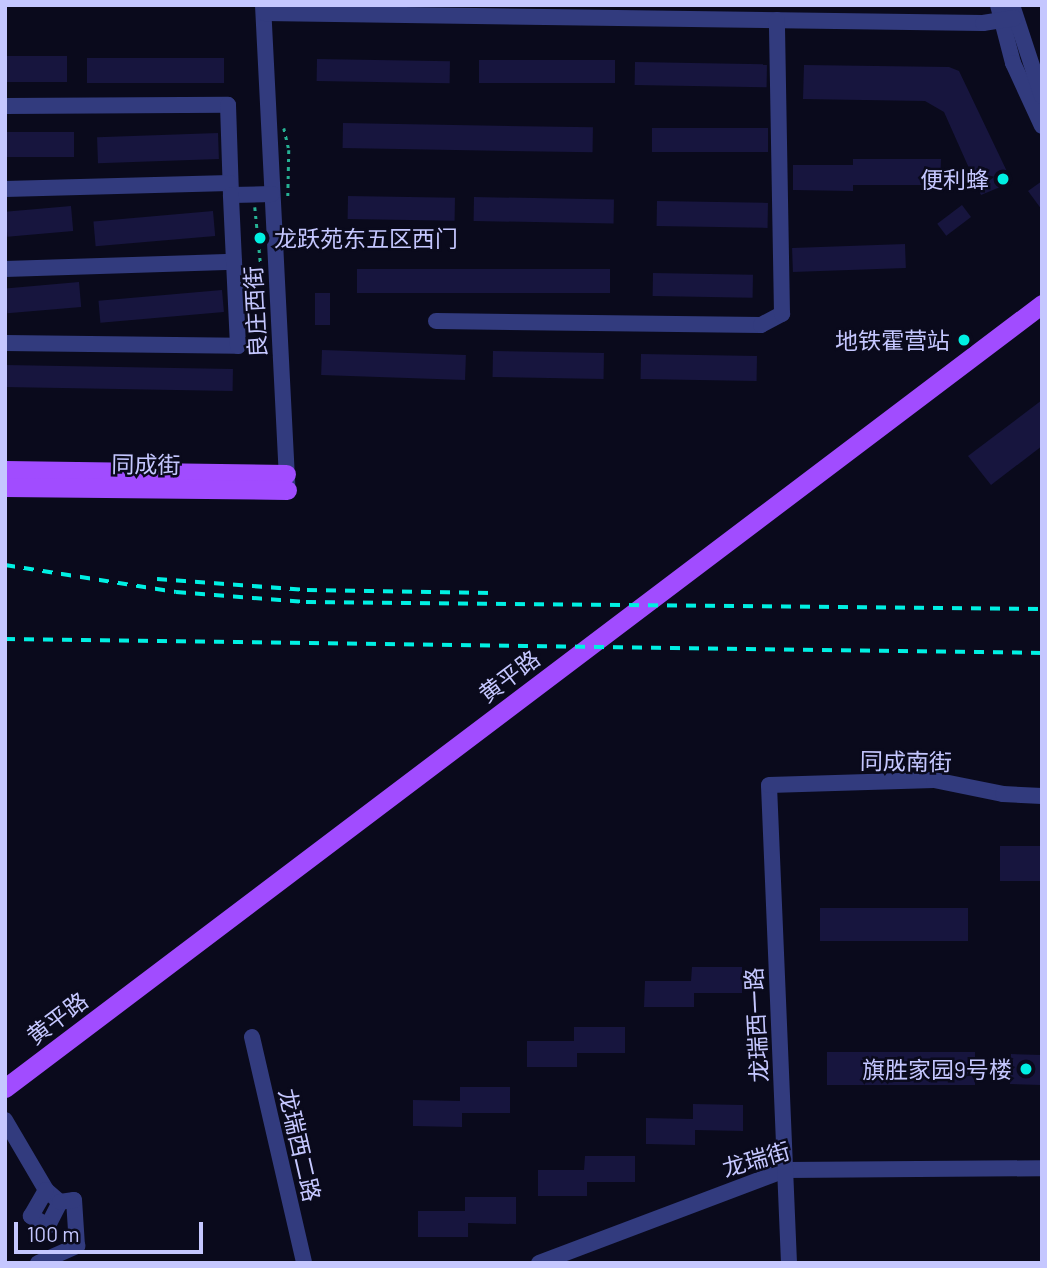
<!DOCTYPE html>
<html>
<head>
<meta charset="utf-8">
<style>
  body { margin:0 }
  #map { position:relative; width:1047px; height:1268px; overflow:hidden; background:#0a0a1c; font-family:Barlow,"Noto Sans SC",sans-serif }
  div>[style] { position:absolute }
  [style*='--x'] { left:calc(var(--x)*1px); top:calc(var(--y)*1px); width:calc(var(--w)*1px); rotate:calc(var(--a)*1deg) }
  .building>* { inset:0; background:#17153e; transform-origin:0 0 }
  .path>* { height:2.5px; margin-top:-1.25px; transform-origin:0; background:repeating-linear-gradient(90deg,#26b294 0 3.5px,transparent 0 8.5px) }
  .minor>* { height:16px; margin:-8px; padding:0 8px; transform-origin:8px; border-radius:8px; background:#323b7e }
  .major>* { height:19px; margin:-9.5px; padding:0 9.5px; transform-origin:9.5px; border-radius:9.5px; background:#a14cff }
  .rail>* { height:3.5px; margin-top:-1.75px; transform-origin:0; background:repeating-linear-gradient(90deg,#00f0e3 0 10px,transparent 0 19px) }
  .dots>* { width:19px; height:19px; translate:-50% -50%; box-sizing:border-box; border:4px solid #0a0a1c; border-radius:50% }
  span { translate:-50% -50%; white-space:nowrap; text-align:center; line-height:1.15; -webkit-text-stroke:5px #0a0a1c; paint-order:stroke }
  .poi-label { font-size:23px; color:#c5c7ff }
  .right { translate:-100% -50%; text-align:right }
  .left { translate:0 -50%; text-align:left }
  .street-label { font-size:23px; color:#c5c7ff }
  .frame { position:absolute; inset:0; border:7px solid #c5c7ff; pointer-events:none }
  .scale { position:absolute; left:14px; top:1222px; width:189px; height:32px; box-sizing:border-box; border:4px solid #c5c7ff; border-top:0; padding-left:9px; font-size:21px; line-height:24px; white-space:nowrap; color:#c5c7ff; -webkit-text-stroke:5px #0a0a1c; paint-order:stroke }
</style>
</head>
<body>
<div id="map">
  <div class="building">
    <div style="left:5px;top:56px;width:62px;height:26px"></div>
    <div style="left:224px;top:58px;width:25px;height:137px;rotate:90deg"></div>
    <div style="left:317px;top:59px;width:133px;height:22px;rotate:1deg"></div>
    <div style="left:479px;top:60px;width:136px;height:23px"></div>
    <div style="left:635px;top:62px;width:132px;height:23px;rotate:1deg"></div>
    <div style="clip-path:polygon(804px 65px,949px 67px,959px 71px,1012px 182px,981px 195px,944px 112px,925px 101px,803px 99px)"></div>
    <div style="left:343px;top:123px;width:250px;height:25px;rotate:1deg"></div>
    <div style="left:652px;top:128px;width:116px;height:24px"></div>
    <div style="left:5px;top:132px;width:69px;height:25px"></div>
    <div style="left:218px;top:133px;width:26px;height:121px;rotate:88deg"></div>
    <div style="clip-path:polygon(853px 159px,941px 159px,940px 185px,853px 185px,853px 191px,793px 190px,793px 165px,853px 165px)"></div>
    <div style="clip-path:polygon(1042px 181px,1042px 210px,1028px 191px)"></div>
    <div style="left:348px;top:196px;width:107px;height:23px;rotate:1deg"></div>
    <div style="left:474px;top:197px;width:140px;height:24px;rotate:1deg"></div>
    <div style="left:657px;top:201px;width:111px;height:25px;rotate:1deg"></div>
    <div style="left:962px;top:205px;width:15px;height:31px;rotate:53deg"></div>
    <div style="left:71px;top:206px;width:25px;height:66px;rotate:85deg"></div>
    <div style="left:213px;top:211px;width:25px;height:120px;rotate:85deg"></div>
    <div style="left:905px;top:244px;width:24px;height:113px;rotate:88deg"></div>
    <div style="left:357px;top:269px;width:253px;height:24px"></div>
    <div style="left:653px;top:273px;width:100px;height:23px;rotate:1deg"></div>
    <div style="left:79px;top:282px;width:25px;height:74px;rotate:85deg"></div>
    <div style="left:222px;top:290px;width:22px;height:124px;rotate:85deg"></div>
    <div style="left:315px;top:293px;width:15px;height:32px"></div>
    <div style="left:322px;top:350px;width:144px;height:25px;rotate:2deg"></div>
    <div style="left:493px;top:351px;width:111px;height:26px;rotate:1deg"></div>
    <div style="left:641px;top:354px;width:116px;height:25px;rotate:1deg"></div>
    <div style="left:5px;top:365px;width:228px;height:22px;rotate:1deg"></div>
    <div style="clip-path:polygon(1042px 400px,1042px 446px,991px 485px,968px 456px)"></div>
    <div style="left:1000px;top:846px;width:42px;height:35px"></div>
    <div style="left:820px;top:908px;width:148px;height:33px"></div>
    <div style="clip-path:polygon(692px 967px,742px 967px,742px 993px,694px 993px,694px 1007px,644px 1007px,645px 981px,691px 981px)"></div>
    <div style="clip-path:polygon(574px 1027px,625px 1027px,625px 1053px,577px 1053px,577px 1067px,527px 1067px,527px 1041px,574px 1041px)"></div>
    <div style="left:827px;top:1052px;width:148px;height:33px"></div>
    <div style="left:1011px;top:1054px;width:31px;height:30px;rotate:2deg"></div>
    <div style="clip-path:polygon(460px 1087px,510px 1087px,510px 1113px,462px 1113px,462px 1127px,413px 1126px,413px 1100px,460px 1101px)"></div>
    <div style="clip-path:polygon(693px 1104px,743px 1105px,743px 1131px,695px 1130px,695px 1145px,646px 1144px,646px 1118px,693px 1119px)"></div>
    <div style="clip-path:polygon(585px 1156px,635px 1156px,635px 1182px,587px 1182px,587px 1196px,538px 1196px,538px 1170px,584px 1170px)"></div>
    <div style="clip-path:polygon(465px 1197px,516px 1197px,516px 1224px,468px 1223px,468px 1237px,418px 1237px,418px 1211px,465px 1211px)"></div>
  </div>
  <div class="path">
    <div style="--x:284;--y:128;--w:23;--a:77"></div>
    <div style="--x:289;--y:150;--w:47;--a:91.2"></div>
    <div style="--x:255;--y:207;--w:70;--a:84.3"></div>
  </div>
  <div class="minor">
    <div style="--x:263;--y:5;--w:481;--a:87.1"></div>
    <div style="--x:998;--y:5;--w:60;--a:75.5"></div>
    <div style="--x:1013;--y:63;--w:69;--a:65.3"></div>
    <div style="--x:1012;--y:5;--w:96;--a:71.8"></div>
    <div style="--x:264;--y:13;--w:719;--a:0.8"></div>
    <div style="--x:983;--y:23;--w:32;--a:-9"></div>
    <div style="--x:5;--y:106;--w:223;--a:-0.3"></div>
    <div style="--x:228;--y:105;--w:90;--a:88.1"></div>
    <div style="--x:231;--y:195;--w:41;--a:-1.4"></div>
    <div style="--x:5;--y:189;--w:225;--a:-1.5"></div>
    <div style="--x:5;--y:269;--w:229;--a:-1.8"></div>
    <div style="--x:436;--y:321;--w:325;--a:0.7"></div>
    <div style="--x:761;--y:325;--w:24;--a:-28"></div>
    <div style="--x:782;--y:314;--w:294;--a:-91"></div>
    <div style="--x:5;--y:343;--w:233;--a:0.7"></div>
    <div style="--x:238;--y:346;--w:151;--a:-92.7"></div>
    <div style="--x:252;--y:1037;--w:232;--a:77"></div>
    <div style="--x:5;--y:1120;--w:81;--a:59.6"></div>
    <div style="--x:46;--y:1190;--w:18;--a:41"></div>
    <div style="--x:60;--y:1202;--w:27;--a:117"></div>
    <div style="--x:48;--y:1226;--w:20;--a:-150"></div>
    <div style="--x:31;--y:1216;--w:30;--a:-60"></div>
    <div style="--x:38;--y:1263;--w:43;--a:-23.6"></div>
    <div style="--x:77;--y:1246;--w:46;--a:-93.7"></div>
    <div style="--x:74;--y:1200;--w:14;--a:172"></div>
    <div style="--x:539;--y:1263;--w:263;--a:-20.7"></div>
    <div style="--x:785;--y:1170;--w:257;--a:-0.4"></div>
    <div style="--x:789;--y:1263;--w:478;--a:-92.4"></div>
    <div style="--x:769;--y:785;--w:165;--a:-1.7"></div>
    <div style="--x:934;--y:780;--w:70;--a:11.5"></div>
    <div style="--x:1003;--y:794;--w:39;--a:3"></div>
  </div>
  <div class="major">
    <div style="--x:5;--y:470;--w:281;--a:0.8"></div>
    <div style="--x:5;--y:487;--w:282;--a:0.6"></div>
    <div style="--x:5;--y:1088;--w:1300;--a:-37.09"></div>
  </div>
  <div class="rail">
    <div style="--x:5;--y:565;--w:173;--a:9"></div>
    <div style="--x:176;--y:592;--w:130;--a:4.4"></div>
    <div style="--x:306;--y:602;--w:736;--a:0.54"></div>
    <div style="--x:157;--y:579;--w:150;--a:4.2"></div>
    <div style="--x:307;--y:590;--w:185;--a:0.9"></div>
    <div style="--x:5;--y:639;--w:1037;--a:0.77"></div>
  </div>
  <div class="dots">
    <div style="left:1003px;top:179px;background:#00f0e3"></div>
    <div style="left:260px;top:238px;background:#00f0e3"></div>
    <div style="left:964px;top:340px;background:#00f0e3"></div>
    <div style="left:1026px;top:1069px;background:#00f0e3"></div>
  </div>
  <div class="poi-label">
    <span class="right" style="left:989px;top:179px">便利蜂</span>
    <span class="left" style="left:274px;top:238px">龙跃苑东五区西门</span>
    <span class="right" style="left:950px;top:340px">地铁霍营站</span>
    <span class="right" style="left:1012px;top:1069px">旗胜家园9号楼</span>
  </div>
  <div class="street-label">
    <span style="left:255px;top:312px;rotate:-93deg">良庄西街</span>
    <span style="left:146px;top:464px;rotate:1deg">同成街</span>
    <span style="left:509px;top:676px;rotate:-37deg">黄平路</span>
    <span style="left:906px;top:761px;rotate:1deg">同成南街</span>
    <span style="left:57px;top:1018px;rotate:-37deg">黄平路</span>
    <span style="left:756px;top:1025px;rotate:-93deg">龙瑞西一路</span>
    <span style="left:300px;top:1145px;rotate:77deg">龙瑞西二路</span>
    <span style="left:756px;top:1159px;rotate:-16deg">龙瑞街</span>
  </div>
  <div class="frame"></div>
  <div class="scale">100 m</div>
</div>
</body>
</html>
